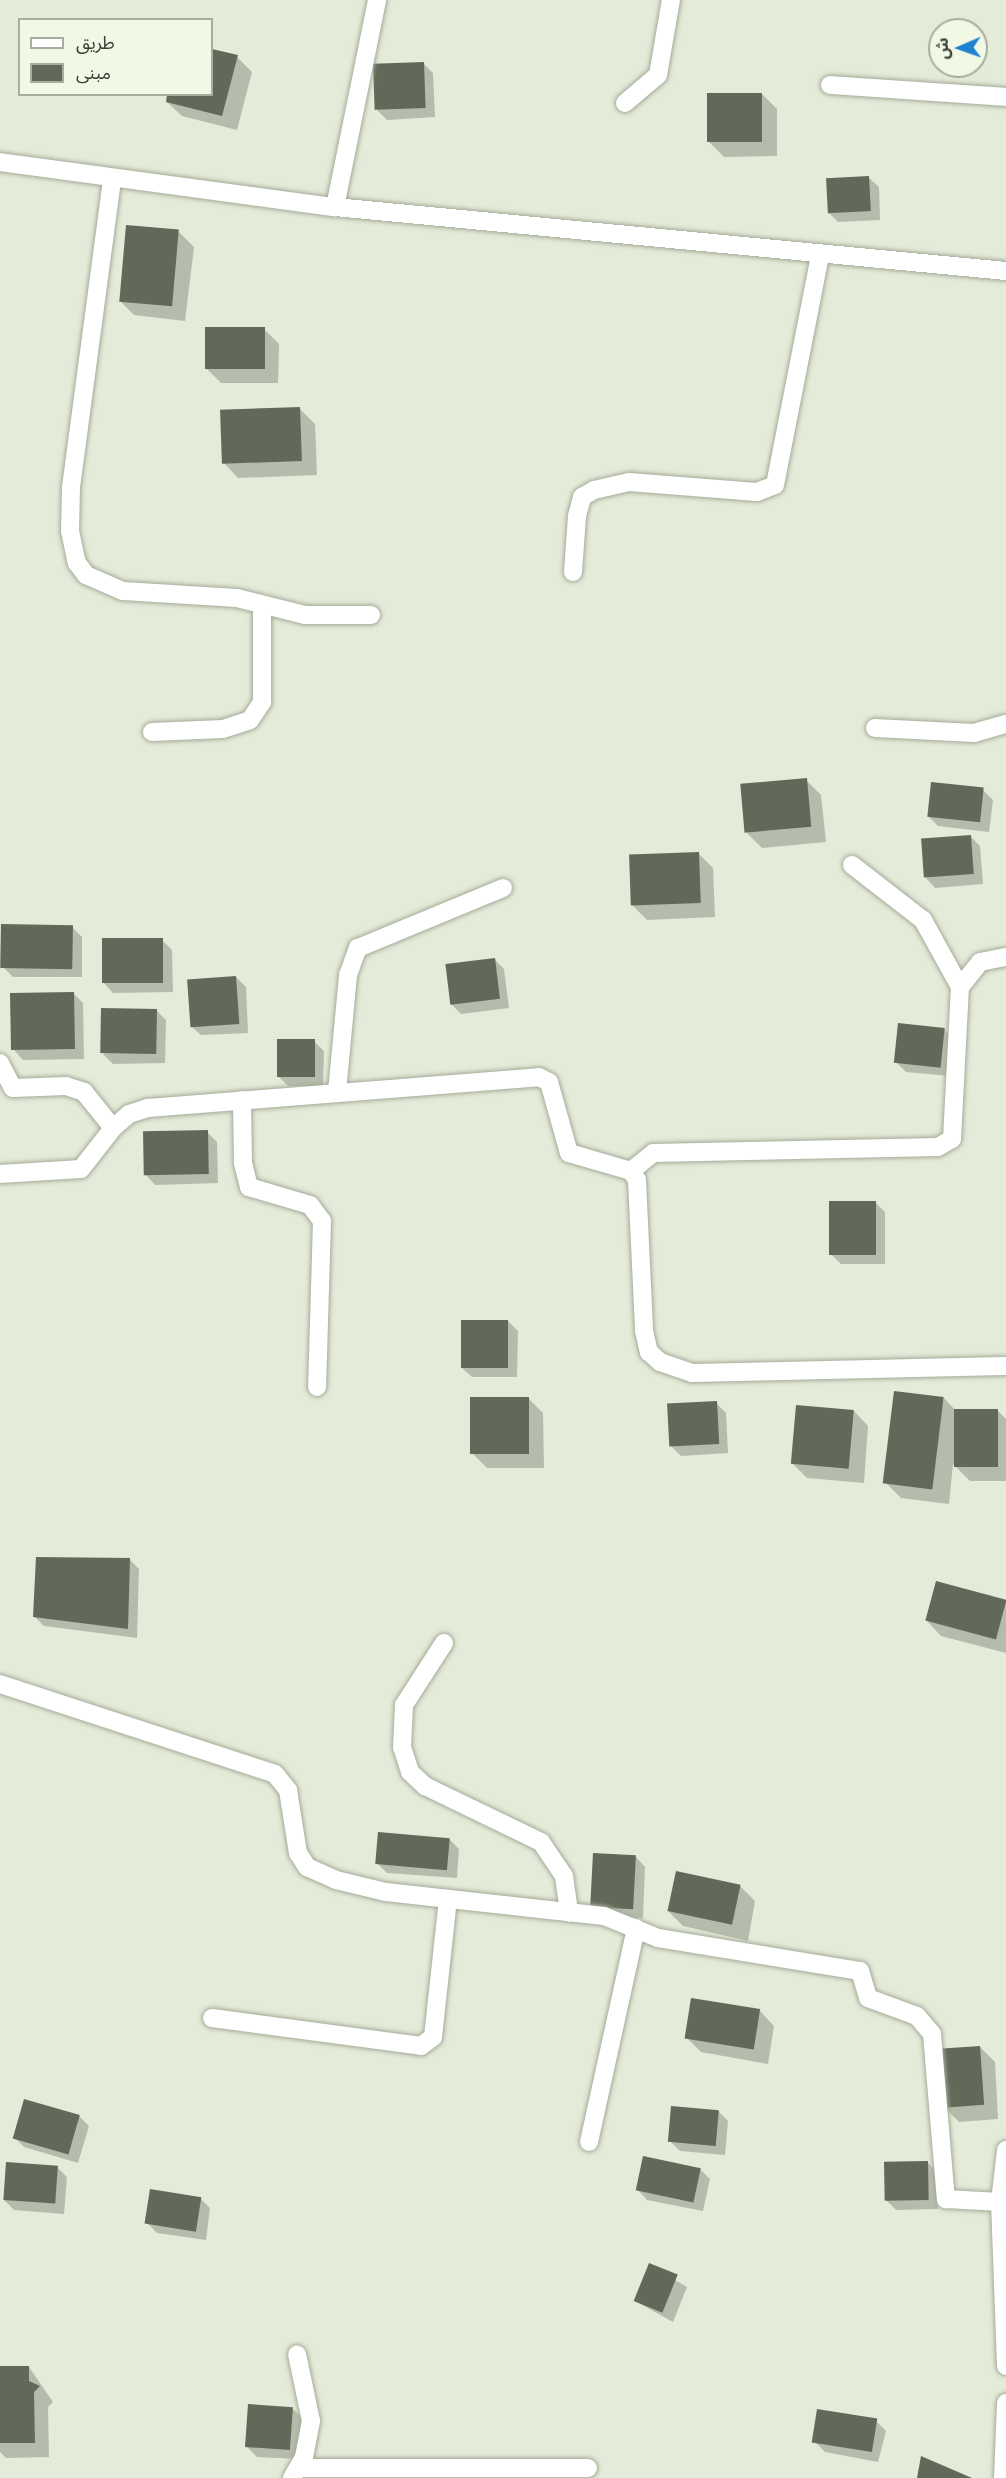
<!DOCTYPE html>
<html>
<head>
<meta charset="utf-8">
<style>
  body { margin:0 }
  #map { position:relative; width:1006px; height:2478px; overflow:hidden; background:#e4ebd8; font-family:"Titillium Web","Noto Sans Arabic",sans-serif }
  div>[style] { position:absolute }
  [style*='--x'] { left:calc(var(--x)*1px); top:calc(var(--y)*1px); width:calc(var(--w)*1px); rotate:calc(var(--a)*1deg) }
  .shadow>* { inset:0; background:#0003 }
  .building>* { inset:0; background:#636959; transform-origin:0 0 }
  .roads { filter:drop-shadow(0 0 2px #a4ab99) drop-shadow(0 0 2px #a4ab99) }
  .minor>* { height:18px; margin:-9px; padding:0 9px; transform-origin:9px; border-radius:9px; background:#fff }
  span { translate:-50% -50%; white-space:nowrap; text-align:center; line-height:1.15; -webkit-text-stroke:6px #f1f9e5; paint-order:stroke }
  .legend { position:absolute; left:18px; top:18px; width:195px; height:78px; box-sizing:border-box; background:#f1f9e5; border:2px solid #a8ae9f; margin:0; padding:8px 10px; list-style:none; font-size:18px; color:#3a3d36 }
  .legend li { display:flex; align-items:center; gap:12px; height:30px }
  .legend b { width:30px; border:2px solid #a8ae9f }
  .north { position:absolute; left:928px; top:18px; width:60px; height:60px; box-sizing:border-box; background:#f1f9e5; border:2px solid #a8ae9f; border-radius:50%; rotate:268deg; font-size:16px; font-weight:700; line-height:24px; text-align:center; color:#3a3d36 }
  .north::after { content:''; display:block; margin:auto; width:21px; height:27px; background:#1e82ce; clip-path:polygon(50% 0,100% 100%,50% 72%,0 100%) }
</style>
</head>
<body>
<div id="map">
  <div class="shadow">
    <div style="clip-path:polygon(212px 50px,237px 57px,252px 72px,237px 130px,182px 116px,167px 102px,212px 94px)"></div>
    <div style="clip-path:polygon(423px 63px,433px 73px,435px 117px,387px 120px,377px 110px)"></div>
    <div style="clip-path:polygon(762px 94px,777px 109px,777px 156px,724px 157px,709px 142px)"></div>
    <div style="clip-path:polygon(869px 178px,879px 187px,880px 220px,838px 222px,828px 212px)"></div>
    <div style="clip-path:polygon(179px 232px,194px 247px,185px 321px,134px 315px,119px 300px)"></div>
    <div style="clip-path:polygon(264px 329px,279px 344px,278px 383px,221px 383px,206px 368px)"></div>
    <div style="clip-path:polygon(300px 409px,315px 424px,317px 475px,238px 478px,224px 463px)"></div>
    <div style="clip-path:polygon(806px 780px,821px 795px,826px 842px,762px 848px,747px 833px)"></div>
    <div style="clip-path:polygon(983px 790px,993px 800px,989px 832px,938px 826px,928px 816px)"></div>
    <div style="clip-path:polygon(970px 836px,980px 846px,983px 884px,935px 888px,926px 878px)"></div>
    <div style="clip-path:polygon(698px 853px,713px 868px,715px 917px,647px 920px,632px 905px)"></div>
    <div style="clip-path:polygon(72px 927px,82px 937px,82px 977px,13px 977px,3px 967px)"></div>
    <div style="clip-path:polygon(162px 940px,172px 950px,173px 992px,113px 993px,104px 983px)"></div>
    <div style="clip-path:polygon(494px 959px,504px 969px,509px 1008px,461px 1014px,451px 1004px)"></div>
    <div style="clip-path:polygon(236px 977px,246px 987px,248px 1033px,201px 1035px,191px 1026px)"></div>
    <div style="clip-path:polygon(73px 993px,83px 1003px,84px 1059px,23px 1060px,14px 1050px)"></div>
    <div style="clip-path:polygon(156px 1010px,166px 1020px,165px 1063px,113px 1064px,103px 1054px)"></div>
    <div style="clip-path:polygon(944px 1029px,954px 1039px,950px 1076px,906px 1072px,896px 1062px)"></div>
    <div style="clip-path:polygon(314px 1041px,324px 1051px,323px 1086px,288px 1086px,278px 1076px)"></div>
    <div style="clip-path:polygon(207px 1132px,217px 1142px,218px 1183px,155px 1185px,146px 1175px)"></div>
    <div style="clip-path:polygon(875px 1202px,885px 1212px,885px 1264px,841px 1264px,831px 1254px)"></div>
    <div style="clip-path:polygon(508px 1321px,518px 1331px,517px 1377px,472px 1377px,462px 1368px)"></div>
    <div style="clip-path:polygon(528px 1398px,543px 1413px,544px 1468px,487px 1468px,472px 1453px)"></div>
    <div style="clip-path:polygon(944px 1398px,956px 1411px,997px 1410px,1006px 1419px,1006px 1481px,970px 1481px,953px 1464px,949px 1504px,901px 1498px,886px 1483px)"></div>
    <div style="clip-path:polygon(716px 1403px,726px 1413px,728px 1453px,681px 1456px,671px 1446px)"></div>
    <div style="clip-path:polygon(854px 1411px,868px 1426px,864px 1483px,807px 1478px,792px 1463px)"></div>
    <div style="clip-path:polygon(129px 1559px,139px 1569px,137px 1638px,44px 1626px,34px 1616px)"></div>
    <div style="clip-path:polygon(1006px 1601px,1006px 1653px,941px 1636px,927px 1621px)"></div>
    <div style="clip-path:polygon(449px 1839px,459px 1849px,457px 1878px,387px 1873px,377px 1863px)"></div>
    <div style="clip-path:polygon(636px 1857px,645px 1867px,643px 1918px,601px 1916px)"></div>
    <div style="clip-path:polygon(740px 1886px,755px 1901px,748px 1941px,683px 1926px,668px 1911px)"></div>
    <div style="clip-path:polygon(760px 2011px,774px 2026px,768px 2064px,701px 2052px,686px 2037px)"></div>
    <div style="clip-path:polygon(980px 2047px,995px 2062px,998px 2119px,959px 2122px,944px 2107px)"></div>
    <div style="clip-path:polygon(718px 2111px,728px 2121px,725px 2155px,680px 2151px,670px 2141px)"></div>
    <div style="clip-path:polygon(79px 2116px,89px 2126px,78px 2163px,24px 2147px,14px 2137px)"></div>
    <div style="clip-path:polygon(927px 2162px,937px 2172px,938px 2209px,896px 2210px,886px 2200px)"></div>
    <div style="clip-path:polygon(57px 2167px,67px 2177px,64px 2214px,14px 2210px,4px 2200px)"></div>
    <div style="clip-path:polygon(700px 2169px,710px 2179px,703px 2211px,647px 2200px,638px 2190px)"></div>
    <div style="clip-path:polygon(200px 2198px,210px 2208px,206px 2240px,157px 2233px,147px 2223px)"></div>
    <div style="clip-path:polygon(649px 2265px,687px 2287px,673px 2322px,635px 2301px)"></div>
    <div style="clip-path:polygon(29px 2367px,53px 2402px,48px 2407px,49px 2457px,6px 2458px,0 2452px,0 2368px)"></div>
    <div style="clip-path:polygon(292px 2408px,302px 2418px,300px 2459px,257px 2457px,247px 2447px)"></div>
    <div style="clip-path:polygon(876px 2421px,886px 2431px,878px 2462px,825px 2452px,815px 2442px)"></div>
  </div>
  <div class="building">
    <div style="clip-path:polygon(212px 49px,238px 55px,222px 116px,166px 102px,167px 94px,212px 94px)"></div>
    <div style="left:424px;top:62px;width:46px;height:51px;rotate:88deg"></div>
    <div style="left:707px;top:93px;width:55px;height:49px"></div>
    <div style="left:869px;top:176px;width:35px;height:43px;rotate:87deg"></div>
    <div style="left:126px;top:225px;width:53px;height:77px;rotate:5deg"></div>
    <div style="left:205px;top:327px;width:60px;height:42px"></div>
    <div style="left:300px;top:407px;width:54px;height:80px;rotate:88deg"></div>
    <div style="left:807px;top:778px;width:49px;height:67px;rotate:85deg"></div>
    <div style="left:931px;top:782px;width:53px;height:35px;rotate:6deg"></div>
    <div style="left:971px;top:835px;width:39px;height:50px;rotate:86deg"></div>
    <div style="left:699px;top:852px;width:51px;height:70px;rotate:88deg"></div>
    <div style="left:1px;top:924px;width:72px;height:44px;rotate:1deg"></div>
    <div style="left:102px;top:938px;width:61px;height:45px"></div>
    <div style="left:495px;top:958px;width:41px;height:50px;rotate:83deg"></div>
    <div style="left:236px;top:976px;width:48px;height:49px;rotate:86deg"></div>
    <div style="left:74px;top:992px;width:57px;height:64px;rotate:89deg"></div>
    <div style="left:157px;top:1009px;width:45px;height:56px;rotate:91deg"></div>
    <div style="left:898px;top:1023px;width:47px;height:40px;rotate:6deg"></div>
    <div style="left:277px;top:1039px;width:38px;height:38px"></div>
    <div style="left:208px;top:1130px;width:44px;height:65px;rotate:89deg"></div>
    <div style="left:829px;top:1201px;width:47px;height:54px"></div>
    <div style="left:461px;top:1320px;width:47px;height:48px"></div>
    <div style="left:894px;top:1391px;width:50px;height:93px;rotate:7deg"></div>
    <div style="left:470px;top:1397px;width:59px;height:57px"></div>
    <div style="left:717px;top:1401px;width:43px;height:50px;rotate:87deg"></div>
    <div style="left:796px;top:1405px;width:58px;height:59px;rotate:5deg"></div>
    <div style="left:954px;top:1409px;width:44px;height:58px"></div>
    <div style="clip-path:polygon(36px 1557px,130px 1558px,128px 1629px,33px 1617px)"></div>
    <div style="left:936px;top:1581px;width:73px;height:41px;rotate:15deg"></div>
    <div style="left:378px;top:1832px;width:72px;height:32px;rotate:5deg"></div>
    <div style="left:593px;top:1853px;width:43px;height:54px;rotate:3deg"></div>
    <div style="left:676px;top:1871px;width:66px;height:41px;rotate:12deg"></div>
    <div style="left:691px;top:1998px;width:70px;height:41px;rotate:9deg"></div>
    <div style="left:980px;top:2046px;width:59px;height:41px;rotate:86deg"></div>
    <div style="left:24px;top:2099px;width:58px;height:41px;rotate:16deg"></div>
    <div style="left:671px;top:2106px;width:48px;height:36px;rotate:5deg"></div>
    <div style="left:643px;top:2156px;width:59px;height:35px;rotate:12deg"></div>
    <div style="left:928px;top:2161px;width:39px;height:44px;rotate:89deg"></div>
    <div style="left:6px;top:2162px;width:52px;height:38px;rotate:4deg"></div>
    <div style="left:150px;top:2189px;width:52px;height:35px;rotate:9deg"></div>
    <div style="left:649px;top:2263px;width:31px;height:41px;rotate:22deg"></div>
    <div style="clip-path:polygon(0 2366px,29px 2366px,29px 2381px,40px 2386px,34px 2392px,35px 2443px,0 2443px)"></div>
    <div style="left:248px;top:2404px;width:45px;height:43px;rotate:4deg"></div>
    <div style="left:817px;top:2409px;width:61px;height:34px;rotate:9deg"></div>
    <div style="clip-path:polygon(921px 2456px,972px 2478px,917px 2478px)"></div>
  </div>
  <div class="roads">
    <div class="minor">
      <div style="--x:830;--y:85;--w:176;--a:3.9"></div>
      <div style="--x:625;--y:103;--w:43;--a:-40.3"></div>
      <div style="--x:658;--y:75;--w:76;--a:-80.2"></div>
      <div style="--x:0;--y:162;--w:338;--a:7.7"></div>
      <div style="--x:335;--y:207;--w:674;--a:5.45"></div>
      <div style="--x:112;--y:180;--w:311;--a:97.6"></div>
      <div style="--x:71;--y:488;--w:43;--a:91.3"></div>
      <div style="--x:70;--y:531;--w:33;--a:78"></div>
      <div style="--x:77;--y:563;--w:15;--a:53"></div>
      <div style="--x:86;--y:575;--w:40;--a:23.4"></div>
      <div style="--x:123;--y:591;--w:114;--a:3.5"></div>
      <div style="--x:237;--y:598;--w:70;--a:14"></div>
      <div style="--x:305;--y:615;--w:66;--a:0"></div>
      <div style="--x:335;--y:207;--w:211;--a:-78.5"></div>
      <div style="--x:573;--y:572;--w:56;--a:-85.9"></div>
      <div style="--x:577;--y:516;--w:20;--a:-75"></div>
      <div style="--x:582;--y:497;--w:14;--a:-30"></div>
      <div style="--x:594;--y:490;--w:36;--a:-13"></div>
      <div style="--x:629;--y:482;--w:128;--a:4.5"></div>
      <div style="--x:757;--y:492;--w:19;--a:-21"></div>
      <div style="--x:775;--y:485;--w:234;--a:-78.9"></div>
      <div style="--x:875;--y:728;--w:99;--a:2.9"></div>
      <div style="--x:974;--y:733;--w:33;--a:-16"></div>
      <div style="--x:152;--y:732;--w:71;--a:-2.4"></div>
      <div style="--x:223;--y:729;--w:28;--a:-18"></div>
      <div style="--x:250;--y:720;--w:22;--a:-56"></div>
      <div style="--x:262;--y:702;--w:97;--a:-90"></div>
      <div style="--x:960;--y:987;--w:32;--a:-51"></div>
      <div style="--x:980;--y:962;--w:26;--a:-11"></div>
      <div style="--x:0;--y:1063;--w:28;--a:63"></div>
      <div style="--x:13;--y:1088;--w:53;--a:-2.2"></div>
      <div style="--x:66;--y:1086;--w:19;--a:18"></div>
      <div style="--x:84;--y:1092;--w:46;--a:51.1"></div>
      <div style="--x:337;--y:1092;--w:118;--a:-84.6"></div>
      <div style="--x:348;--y:975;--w:29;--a:-70"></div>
      <div style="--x:358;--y:948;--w:157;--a:-22.5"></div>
      <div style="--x:242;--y:1100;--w:63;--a:89.1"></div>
      <div style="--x:243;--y:1163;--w:25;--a:76"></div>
      <div style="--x:249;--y:1187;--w:64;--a:16.4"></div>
      <div style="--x:310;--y:1205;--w:20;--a:53"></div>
      <div style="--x:322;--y:1221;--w:166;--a:91.7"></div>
      <div style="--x:631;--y:1171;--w:28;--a:-39"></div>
      <div style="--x:653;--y:1153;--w:285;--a:-1.2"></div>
      <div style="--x:938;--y:1147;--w:16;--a:-30"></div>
      <div style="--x:952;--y:1139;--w:152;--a:-87"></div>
      <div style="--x:960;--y:987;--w:77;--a:-118.9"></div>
      <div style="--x:923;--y:920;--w:90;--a:-142.2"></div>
      <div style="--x:0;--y:1174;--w:81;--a:-3.5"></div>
      <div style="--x:81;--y:1169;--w:52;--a:-52"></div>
      <div style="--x:113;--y:1128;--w:21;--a:-41"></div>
      <div style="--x:129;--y:1114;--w:20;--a:-18"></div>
      <div style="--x:148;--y:1108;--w:392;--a:-4.5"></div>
      <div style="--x:539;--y:1077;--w:11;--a:27"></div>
      <div style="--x:549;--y:1082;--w:74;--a:74.3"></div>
      <div style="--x:569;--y:1153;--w:65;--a:16.2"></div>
      <div style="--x:631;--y:1171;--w:11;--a:56"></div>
      <div style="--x:637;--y:1180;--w:151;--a:87.3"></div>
      <div style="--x:644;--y:1331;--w:22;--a:77"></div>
      <div style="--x:649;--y:1352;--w:15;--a:42"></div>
      <div style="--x:660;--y:1362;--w:34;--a:19"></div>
      <div style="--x:692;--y:1373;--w:314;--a:-1.3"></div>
      <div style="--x:444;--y:1643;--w:74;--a:122.8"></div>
      <div style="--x:404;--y:1705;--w:42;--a:92.7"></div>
      <div style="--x:402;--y:1747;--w:26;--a:72"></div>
      <div style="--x:410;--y:1772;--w:21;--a:43"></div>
      <div style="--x:425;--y:1786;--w:129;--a:25.8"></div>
      <div style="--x:541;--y:1842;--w:41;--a:55.9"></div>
      <div style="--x:564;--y:1876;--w:37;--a:82"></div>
      <div style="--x:0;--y:1684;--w:289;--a:18.1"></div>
      <div style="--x:275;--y:1774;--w:21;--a:51"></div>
      <div style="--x:288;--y:1790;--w:64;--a:81"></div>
      <div style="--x:298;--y:1853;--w:17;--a:57"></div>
      <div style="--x:307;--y:1867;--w:32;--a:24"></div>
      <div style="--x:336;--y:1880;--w:51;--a:13.5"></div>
      <div style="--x:386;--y:1892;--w:219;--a:6.3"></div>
      <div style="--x:604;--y:1916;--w:58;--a:22.2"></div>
      <div style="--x:658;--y:1938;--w:205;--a:9.3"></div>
      <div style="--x:860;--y:1971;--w:28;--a:73"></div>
      <div style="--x:868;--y:1998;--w:52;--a:20.2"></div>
      <div style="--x:917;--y:2016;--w:23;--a:50"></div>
      <div style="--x:932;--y:2034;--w:166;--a:85.2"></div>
      <div style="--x:946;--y:2199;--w:54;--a:3.2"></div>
      <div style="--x:212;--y:2018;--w:211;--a:7.6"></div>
      <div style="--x:421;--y:2046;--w:15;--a:-37"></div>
      <div style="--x:433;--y:2037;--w:139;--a:-83.8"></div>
      <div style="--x:589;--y:2142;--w:219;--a:-77.6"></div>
      <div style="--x:1006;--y:2150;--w:52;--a:96.6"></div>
      <div style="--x:1000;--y:2202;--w:164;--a:87.9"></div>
      <div style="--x:300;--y:2468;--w:288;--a:0"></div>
      <div style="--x:292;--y:2478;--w:24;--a:-60"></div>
      <div style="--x:304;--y:2457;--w:37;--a:-79"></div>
      <div style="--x:311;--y:2421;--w:68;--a:-101.8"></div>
      <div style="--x:1003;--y:2478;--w:75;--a:-87.7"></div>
    </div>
  </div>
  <ul class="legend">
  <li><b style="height:8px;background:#fff"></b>طريق</li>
  <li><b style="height:16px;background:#636959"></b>مبنى</li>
  </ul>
  <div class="north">ش</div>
</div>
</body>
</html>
